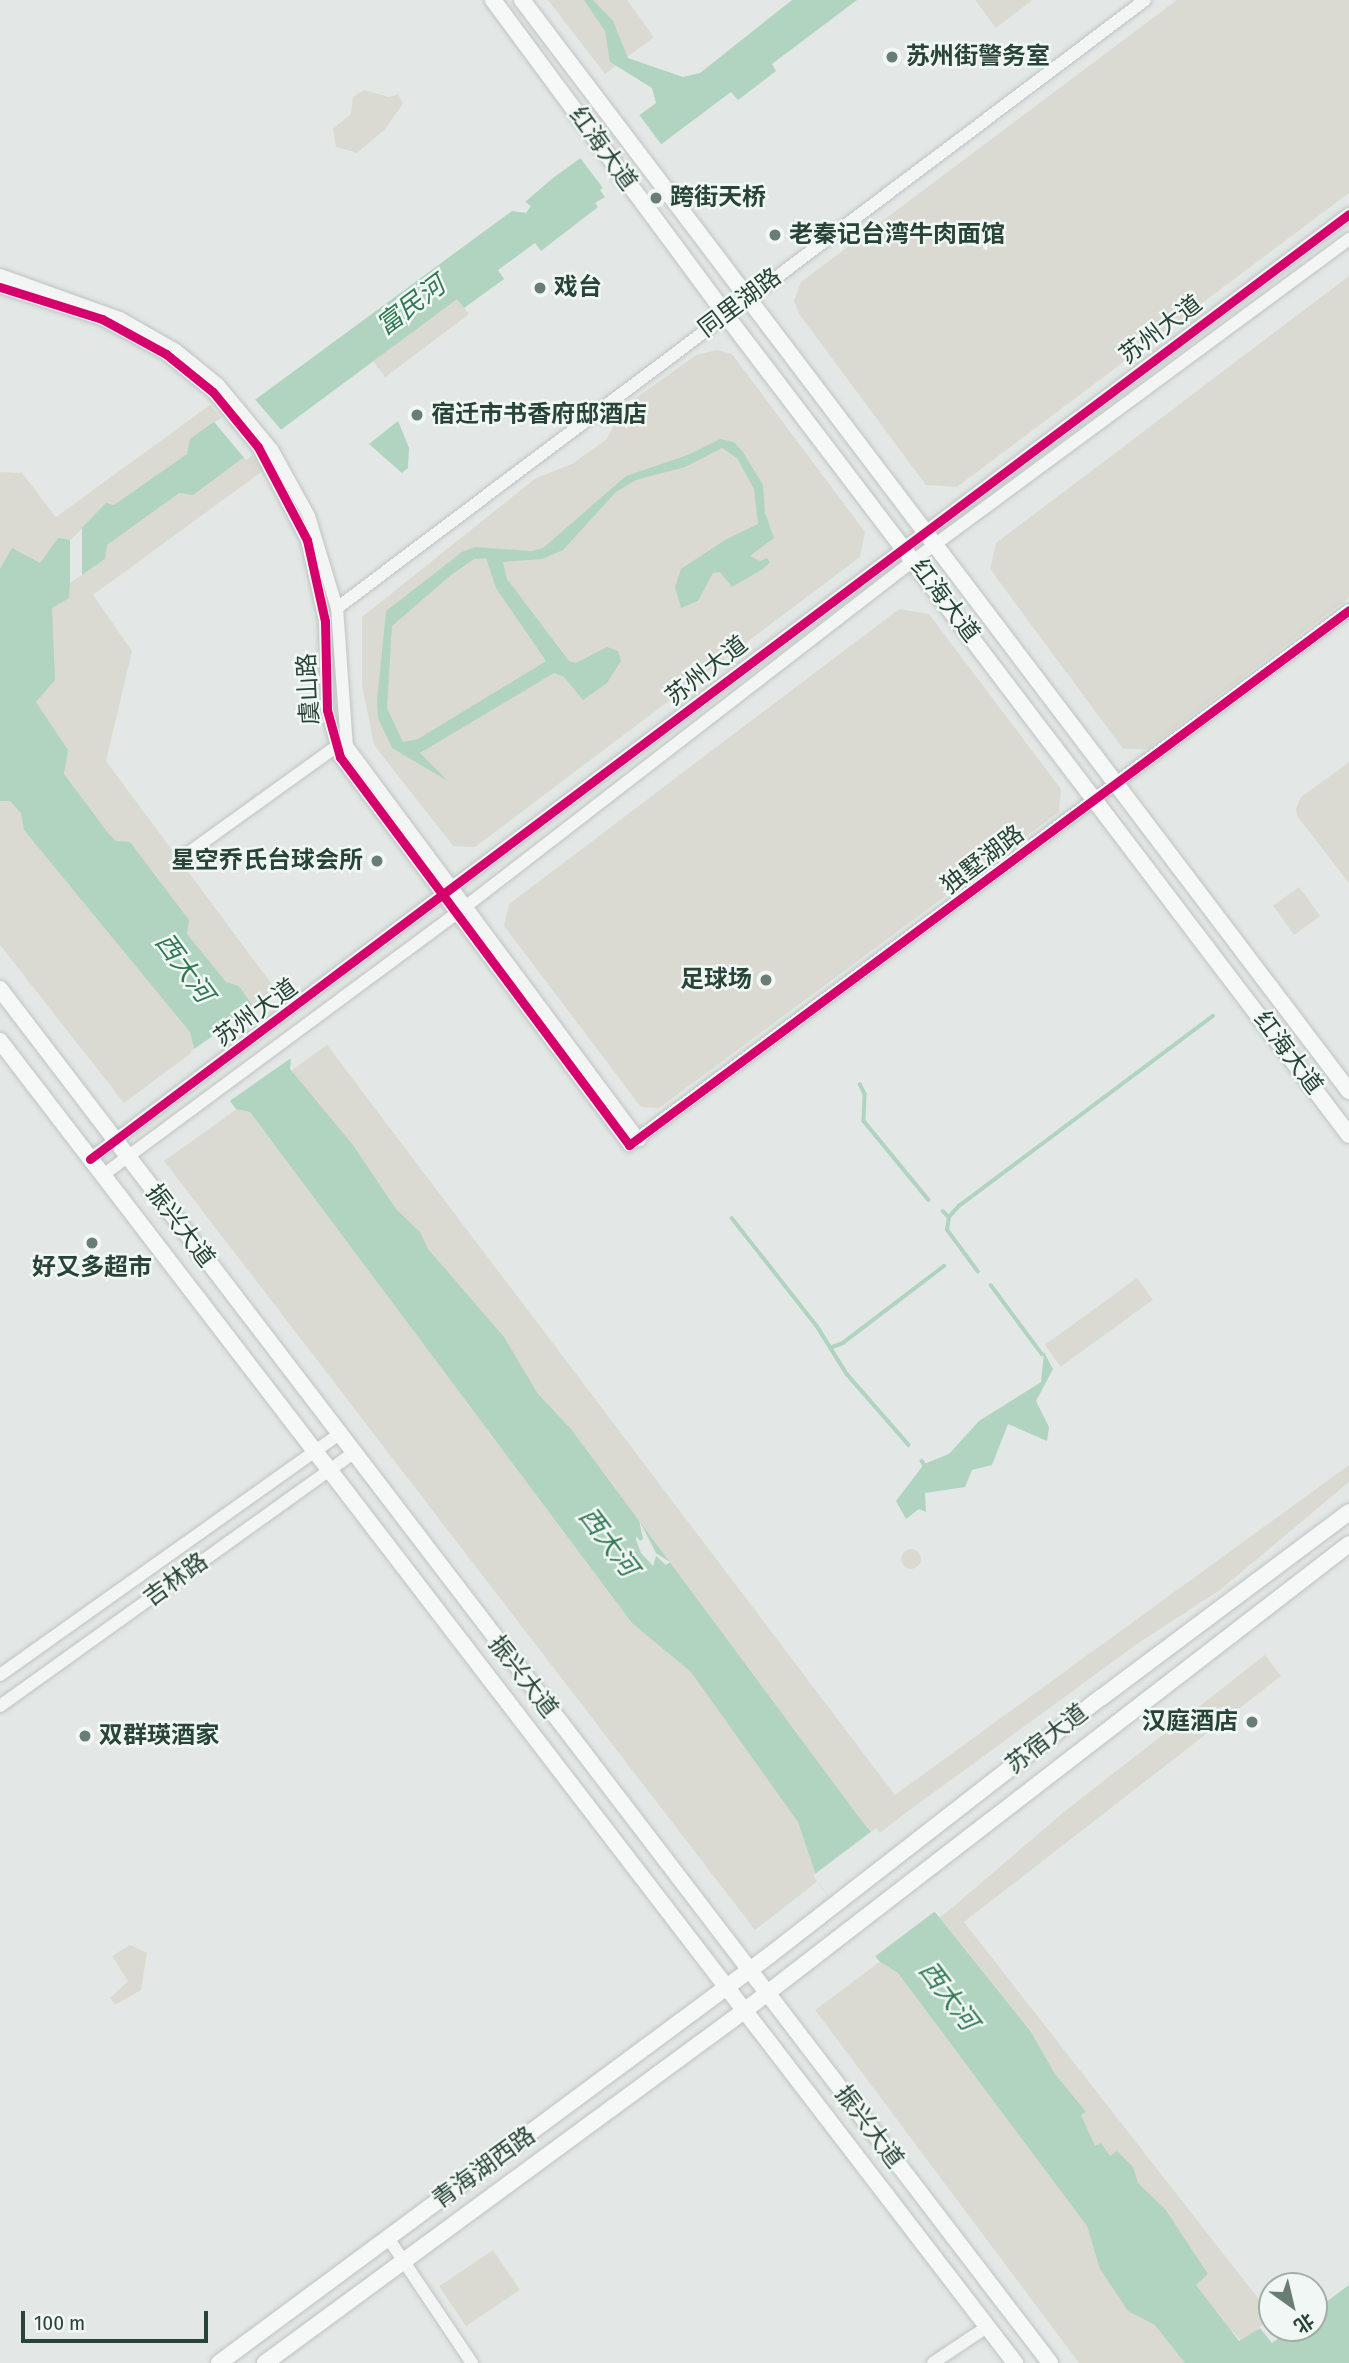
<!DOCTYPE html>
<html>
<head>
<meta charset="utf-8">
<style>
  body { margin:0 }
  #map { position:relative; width:1349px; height:2363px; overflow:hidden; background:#e3e8e6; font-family:"Fira Sans Condensed","Noto Sans SC",sans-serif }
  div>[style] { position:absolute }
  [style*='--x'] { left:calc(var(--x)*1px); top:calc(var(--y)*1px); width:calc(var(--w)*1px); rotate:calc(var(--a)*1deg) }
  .green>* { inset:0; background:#dbdad2; transform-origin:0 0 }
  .round { border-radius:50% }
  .water>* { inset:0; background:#b0d4c0 }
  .pier>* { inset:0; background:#e3e8e6; transform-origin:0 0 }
  .stream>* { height:3.5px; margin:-1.75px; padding:0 1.75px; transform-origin:1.75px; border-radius:1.75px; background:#b0d4c0 }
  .roads { filter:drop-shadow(0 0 2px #bfc4c2) drop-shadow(0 0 2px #bfc4c2) }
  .minor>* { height:12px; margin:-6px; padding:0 6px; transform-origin:6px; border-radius:6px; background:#f2f5f4 }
  .major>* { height:16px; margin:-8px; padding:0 8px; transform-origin:8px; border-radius:8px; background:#f6f7f7 }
  .cycleway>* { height:9px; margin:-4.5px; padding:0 4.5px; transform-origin:4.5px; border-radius:4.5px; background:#d6006c }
  .dots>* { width:19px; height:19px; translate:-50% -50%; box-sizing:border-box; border:4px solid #f1f7f4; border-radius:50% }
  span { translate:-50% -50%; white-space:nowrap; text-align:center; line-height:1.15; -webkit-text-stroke:5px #f1f7f4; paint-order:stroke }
  .poi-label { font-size:24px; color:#284337; font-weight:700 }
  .left { translate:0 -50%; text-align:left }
  .right { translate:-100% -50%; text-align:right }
  .street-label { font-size:24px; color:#284337 }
  .water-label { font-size:26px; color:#307953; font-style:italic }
  .north { position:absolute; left:1258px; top:2272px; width:70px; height:70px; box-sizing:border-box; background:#f1f7f4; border:2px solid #a1afa8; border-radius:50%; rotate:146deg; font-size:19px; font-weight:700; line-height:28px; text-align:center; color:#284337 }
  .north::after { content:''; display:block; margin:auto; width:24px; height:32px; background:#697d74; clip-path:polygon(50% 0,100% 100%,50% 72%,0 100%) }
  .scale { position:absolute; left:21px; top:2311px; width:187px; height:32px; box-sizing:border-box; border:4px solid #284337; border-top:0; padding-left:9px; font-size:21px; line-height:24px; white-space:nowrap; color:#284337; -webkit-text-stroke:5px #f1f7f4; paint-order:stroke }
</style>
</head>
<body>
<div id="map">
  <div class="green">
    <div style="clip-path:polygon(548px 0,627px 0,654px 37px,605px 74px)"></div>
    <div style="clip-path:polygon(975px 0,1033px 0,996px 28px)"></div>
    <div style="clip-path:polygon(1177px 0,1349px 0,1349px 193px,957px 487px,926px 485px,799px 314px,794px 301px,801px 282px)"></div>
    <div style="clip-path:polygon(364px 90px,389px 97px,398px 94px,403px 104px,384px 130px,357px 153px,336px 147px,333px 129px,351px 114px,353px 97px)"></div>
    <div style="clip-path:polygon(1349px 276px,1349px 598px,1147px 749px,1123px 749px,990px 569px,996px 543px)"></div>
    <div style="left:457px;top:298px;width:20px;height:105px;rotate:53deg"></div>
    <div style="clip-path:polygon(717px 350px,732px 354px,865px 532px,860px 557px,475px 847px,453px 846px,374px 745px,362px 685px,362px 617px,536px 478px,572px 464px,607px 439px,622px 408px,696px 355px)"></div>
    <div style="clip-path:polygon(210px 405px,264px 470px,93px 595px,132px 651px,106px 761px,276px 990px,124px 1103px,0 945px,0 472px,22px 473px,56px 517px)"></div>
    <div style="clip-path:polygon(899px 609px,929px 614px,1061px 789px,1059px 812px,659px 1108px,641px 1107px,504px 926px,509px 904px)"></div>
    <div style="clip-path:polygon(1349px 762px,1349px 883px,1297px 816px,1296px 809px,1301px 797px)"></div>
    <div style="left:1299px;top:887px;width:36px;height:32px;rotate:54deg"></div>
    <div style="clip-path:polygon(327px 1045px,895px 1795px,1349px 1465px,1349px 1482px,1220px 1590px,1137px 1644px,907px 1812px,755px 1930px,164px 1161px)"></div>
    <div style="left:1137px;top:1278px;width:27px;height:114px;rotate:54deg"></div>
    <div class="round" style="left:901px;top:1549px;width:20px;height:20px"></div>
    <div style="clip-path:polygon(1265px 1655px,1281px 1676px,964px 1922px,1272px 2316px,1242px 2342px,1232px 2331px,1192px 2363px,1079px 2363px,815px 2010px,953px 1907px,1065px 1811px)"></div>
    <div style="clip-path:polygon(130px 1945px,147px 1953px,141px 1990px,115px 2005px,110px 1998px,128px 1981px,112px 1956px)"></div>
    <div style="left:493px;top:2250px;width:48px;height:65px;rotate:56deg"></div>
  </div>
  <div class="water">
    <div style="clip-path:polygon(584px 0,593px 0,613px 21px,628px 58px,683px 77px,700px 73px,792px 0,857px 0,772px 64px,776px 71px,738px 100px,731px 92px,600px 190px,605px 197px,595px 203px,598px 207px,541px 251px,535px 243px,498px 270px,504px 279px,464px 308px,457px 299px,193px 495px,179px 493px,107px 545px,105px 559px,70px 583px,69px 598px,52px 608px,55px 680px,36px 702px,68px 750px,64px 774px,108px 833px,116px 841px,130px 842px,189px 920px,187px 934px,226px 982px,239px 986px,291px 1060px,290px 1069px,353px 1145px,396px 1209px,420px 1232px,428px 1249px,504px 1337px,538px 1394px,571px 1429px,858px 1816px,1031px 2032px,1055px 2074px,1086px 2112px,1081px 2115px,1095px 2146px,1101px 2143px,1110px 2156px,1117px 2151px,1133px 2167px,1138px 2183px,1165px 2209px,1208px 2274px,1196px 2285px,1239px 2341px,1260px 2328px,1272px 2343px,1292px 2328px,1314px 2328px,1314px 2311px,1349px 2285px,1349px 2363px,1185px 2363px,1155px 2325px,1128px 2311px,1100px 2269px,1087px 2226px,898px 1973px,879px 1961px,819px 1884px,798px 1822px,691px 1672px,632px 1623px,250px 1112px,236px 1109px,196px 1056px,190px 1032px,24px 830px,21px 813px,10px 801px,0 801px,0 569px,12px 548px,40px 563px,58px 538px,70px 540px,106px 503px,114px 505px,187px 454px,190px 439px,222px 416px,226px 421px,512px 211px,526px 213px,531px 206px,525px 202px,553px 178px,656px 103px,652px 88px,610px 62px,605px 31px)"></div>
    <div style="clip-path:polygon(398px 421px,409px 448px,408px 468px,402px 473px,369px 444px)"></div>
    <div style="clip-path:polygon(evenodd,720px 439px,734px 442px,743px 452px,763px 485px,765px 513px,774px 538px,750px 556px,760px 561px,767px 558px,770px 562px,763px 569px,732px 587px,720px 572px,713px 573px,698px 601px,681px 608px,675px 587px,681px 569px,725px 540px,758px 524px,754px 489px,737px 458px,722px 448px,685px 467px,636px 480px,616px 492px,563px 550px,542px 559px,503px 562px,507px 579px,569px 661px,576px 663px,607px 647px,618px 651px,621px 661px,607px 683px,583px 700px,564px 677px,554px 673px,420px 753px,448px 781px,392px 748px,378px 718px,377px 700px,386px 611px,462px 552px,475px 547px,532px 551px,543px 548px,626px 476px,688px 455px,720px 439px,486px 558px,496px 588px,546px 661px,418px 739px,403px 742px,387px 708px,392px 626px,451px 575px,474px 559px,486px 558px)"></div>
    <div style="clip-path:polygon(1044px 1352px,1053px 1369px,1036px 1401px,1049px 1427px,1047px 1441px,1008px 1424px,992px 1465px,972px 1470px,965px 1487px,925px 1493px,926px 1512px,919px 1509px,906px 1519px,896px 1501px,924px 1464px,949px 1454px,979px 1421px,1041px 1382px)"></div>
  </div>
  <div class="pier">
    <div style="left:637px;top:112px;width:44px;height:73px;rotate:53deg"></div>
    <div style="clip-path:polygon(253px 397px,283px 432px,246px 460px,214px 422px)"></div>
    <div style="clip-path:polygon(82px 528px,82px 575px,70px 583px,70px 540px)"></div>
    <div style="left:257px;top:1005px;width:63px;height:81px;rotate:55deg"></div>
    <div style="clip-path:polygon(639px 1520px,656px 1553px,670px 1562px,666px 1565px,656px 1556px,653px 1566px,641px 1553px,636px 1540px,636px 1536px,640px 1541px,643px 1539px)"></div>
    <div style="left:876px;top:1828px;width:102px;height:79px;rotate:53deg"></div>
  </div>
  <div class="stream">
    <div style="--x:860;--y:1084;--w:11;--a:63"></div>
    <div style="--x:865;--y:1094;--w:27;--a:92"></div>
    <div style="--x:864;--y:1121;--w:102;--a:50.6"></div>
    <div style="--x:943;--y:1211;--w:8;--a:45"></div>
    <div style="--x:732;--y:1218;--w:137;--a:51.8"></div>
    <div style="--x:817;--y:1326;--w:57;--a:58"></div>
    <div style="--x:847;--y:1374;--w:94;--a:48.9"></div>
    <div style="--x:978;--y:1272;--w:52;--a:-126.4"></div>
    <div style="--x:947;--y:1230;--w:13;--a:-81"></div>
    <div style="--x:949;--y:1217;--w:15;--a:-48"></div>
    <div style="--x:959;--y:1206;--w:317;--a:-36.8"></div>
    <div style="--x:991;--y:1285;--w:86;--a:53.5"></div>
    <div style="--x:830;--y:1348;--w:14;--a:-21"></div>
    <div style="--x:843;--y:1343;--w:127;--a:-37.3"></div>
    <div style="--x:922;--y:1461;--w:4;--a:56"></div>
  </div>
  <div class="roads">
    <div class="minor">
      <div style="--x:0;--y:275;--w:127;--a:19.7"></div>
      <div style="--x:120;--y:318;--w:64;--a:29.7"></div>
      <div style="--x:176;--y:350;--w:55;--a:39.1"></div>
      <div style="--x:219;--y:385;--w:83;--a:50.4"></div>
      <div style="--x:272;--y:449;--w:77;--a:61.1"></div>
      <div style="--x:309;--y:516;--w:96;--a:73.1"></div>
      <div style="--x:337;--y:608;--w:138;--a:85.9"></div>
      <div style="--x:347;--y:746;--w:491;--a:53.4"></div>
      <div style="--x:0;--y:287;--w:107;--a:17.4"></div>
      <div style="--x:102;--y:319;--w:73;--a:28.7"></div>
      <div style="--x:166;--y:354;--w:60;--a:39"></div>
      <div style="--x:213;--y:392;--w:71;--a:50.7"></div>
      <div style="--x:258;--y:447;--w:105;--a:62.2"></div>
      <div style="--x:307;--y:540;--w:83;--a:77.5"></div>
      <div style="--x:325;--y:621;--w:89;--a:88.7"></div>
      <div style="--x:327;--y:710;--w:49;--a:74.5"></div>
      <div style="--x:340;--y:757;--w:484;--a:53.3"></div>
      <div style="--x:629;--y:1145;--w:897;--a:-36.61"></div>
      <div style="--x:337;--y:608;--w:1011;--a:-36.96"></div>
      <div style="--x:184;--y:856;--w:192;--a:-35.7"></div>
      <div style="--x:90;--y:1159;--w:1574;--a:-36.89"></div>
      <div style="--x:103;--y:1175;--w:439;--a:-36.5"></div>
      <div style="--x:456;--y:914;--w:579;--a:-37.7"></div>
      <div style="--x:914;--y:560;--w:541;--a:-36.42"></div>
      <div style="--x:0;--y:1675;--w:415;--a:-35.4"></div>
      <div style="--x:0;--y:1706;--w:433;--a:-35.6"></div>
      <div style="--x:388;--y:2238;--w:151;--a:56.1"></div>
      <div style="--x:933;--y:2363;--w:65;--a:-33.7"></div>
    </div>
    <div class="major">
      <div style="--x:493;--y:0;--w:390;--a:53.5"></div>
      <div style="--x:725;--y:314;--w:1031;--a:52.76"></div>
      <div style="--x:522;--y:0;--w:1369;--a:52.84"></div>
      <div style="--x:0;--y:989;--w:1729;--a:52.61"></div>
      <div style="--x:0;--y:1041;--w:1667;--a:52.48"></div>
      <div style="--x:219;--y:2363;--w:686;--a:-36.52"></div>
      <div style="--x:770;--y:1955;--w:420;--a:-37.9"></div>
      <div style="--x:1102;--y:1697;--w:309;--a:-36.8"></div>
      <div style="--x:265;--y:2363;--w:594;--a:-36.31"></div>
      <div style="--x:744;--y:2011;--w:764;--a:-37.66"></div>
    </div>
  </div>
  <div class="cycleway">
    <div style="--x:0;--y:287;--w:107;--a:17.4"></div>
    <div style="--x:102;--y:319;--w:73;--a:28.7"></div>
    <div style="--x:166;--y:354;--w:60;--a:39"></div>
    <div style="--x:213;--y:392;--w:71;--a:50.7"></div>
    <div style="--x:258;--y:447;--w:105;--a:62.2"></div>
    <div style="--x:307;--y:540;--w:83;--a:77.5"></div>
    <div style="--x:325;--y:621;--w:89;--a:88.7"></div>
    <div style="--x:327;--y:710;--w:49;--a:74.5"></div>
    <div style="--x:340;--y:757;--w:484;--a:53.3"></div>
    <div style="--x:629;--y:1145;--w:897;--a:-36.61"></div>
    <div style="--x:90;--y:1159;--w:1574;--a:-36.89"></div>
  </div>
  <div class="dots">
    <div style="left:892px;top:57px;background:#697d74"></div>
    <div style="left:656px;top:198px;background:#697d74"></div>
    <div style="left:775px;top:235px;background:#697d74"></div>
    <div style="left:540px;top:288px;background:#697d74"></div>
    <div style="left:417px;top:415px;background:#697d74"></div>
    <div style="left:377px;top:861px;background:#697d74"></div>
    <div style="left:766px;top:980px;background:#697d74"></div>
    <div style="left:92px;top:1243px;background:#697d74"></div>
    <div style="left:1252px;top:1722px;background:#697d74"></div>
    <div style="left:85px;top:1736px;background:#697d74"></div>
  </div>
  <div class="poi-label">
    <span class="left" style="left:906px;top:57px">苏州街警务室</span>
    <span class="left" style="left:670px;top:198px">跨街天桥</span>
    <span class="left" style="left:789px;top:235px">老秦记台湾牛肉面馆</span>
    <span class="left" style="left:554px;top:288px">戏台</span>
    <span class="left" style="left:431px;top:415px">宿迁市书香府邸酒店</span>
    <span class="right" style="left:363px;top:861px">星空乔氏台球会所</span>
    <span class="right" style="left:752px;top:980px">足球场</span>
    <span style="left:92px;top:1268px">好又多超市</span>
    <span class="right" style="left:1238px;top:1722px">汉庭酒店</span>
    <span class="left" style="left:99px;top:1736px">双群瑛酒家</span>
  </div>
  <div class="street-label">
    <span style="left:603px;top:149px;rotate:54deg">红海大道</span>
    <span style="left:740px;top:303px;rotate:-37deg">同里湖路</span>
    <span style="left:1161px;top:330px;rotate:-37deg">苏州大道</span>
    <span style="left:945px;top:601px;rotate:53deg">红海大道</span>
    <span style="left:707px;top:671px;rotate:-38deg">苏州大道</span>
    <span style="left:309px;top:689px;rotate:-93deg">虞山路</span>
    <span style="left:983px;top:860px;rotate:-37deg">独墅湖路</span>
    <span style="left:256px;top:1013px;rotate:-36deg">苏州大道</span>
    <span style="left:1288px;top:1053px;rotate:53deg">红海大道</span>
    <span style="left:180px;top:1226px;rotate:53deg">振兴大道</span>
    <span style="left:176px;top:1580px;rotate:-36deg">吉林路</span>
    <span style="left:523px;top:1677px;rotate:52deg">振兴大道</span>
    <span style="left:1047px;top:1739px;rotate:-38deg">苏宿大道</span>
    <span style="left:869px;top:2127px;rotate:53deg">振兴大道</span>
    <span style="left:484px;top:2168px;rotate:-36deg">青海湖西路</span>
  </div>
  <div class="water-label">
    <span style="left:411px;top:306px;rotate:-37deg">富民河</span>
    <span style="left:184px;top:968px;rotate:54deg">西大河</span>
    <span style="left:608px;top:1542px;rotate:53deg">西大河</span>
    <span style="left:948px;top:1996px;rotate:53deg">西大河</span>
  </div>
  <div class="north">北</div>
  <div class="scale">100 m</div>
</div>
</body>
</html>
